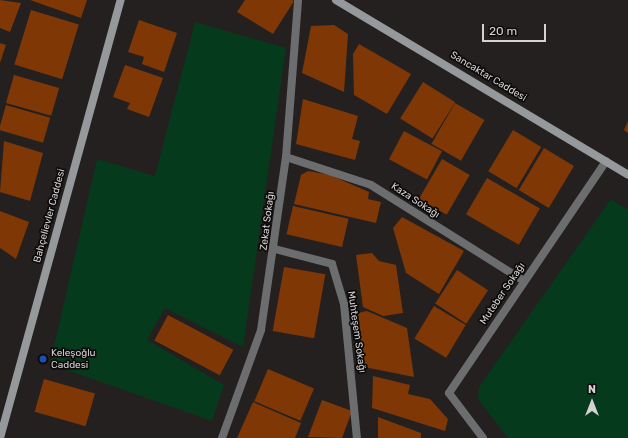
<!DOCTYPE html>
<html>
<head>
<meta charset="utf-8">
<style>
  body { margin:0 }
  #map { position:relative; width:628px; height:438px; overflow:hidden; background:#24201f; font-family:Rubik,sans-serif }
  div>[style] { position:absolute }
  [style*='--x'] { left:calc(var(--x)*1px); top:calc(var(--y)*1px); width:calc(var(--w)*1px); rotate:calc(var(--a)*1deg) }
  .green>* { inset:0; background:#063a1c }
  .building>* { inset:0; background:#7f3705; transform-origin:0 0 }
  .street>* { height:8px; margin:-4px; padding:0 4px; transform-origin:4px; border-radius:4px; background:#6b6d6e }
  .secondary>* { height:8px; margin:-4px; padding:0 4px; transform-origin:4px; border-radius:4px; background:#96999b }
  .dots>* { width:11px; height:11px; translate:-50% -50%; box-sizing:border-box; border:2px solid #0c0a0a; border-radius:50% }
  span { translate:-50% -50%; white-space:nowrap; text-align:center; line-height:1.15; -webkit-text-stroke:3.5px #0c0a0a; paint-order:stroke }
  .street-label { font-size:10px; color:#d5d2d1 }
  .poi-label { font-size:10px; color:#d5d2d1 }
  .left { translate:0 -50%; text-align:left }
  .north { position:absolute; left:572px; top:382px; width:40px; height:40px; -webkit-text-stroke:3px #0c0a0a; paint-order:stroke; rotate:0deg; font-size:11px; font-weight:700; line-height:16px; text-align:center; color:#d5d2d1 }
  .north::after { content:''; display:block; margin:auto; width:14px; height:18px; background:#d5d2d1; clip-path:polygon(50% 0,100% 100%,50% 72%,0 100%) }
  .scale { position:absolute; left:482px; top:24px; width:64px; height:18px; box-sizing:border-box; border:2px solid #d5d2d1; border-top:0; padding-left:5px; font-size:12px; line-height:14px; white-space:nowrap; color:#d5d2d1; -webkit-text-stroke:3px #0c0a0a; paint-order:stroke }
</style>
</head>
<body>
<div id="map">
  <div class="green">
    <div style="clip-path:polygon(195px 22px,286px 48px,243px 347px,165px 308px,147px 340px,224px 385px,212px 421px,50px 364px,97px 159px,155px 176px)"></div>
    <div style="clip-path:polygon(611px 199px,628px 210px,628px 438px,508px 438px,478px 399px,479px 387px)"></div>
  </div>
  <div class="building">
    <div style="clip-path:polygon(0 0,21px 3px,10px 32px,0 28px)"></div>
    <div style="clip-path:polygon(30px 0,87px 0,81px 18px)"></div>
    <div style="clip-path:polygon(245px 0,292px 0,294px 1px,273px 34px,237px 12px)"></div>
    <div style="left:31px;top:10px;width:50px;height:57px;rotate:17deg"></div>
    <div style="clip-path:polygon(139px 20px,177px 33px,164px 72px,142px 64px,144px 57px,128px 52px)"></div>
    <div style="clip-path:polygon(334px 25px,348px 34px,344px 92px,302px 73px,311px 26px)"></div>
    <div style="clip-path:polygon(0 43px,6px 45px,0 63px)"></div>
    <div style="clip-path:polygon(359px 44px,411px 74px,387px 114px,354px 95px,353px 54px)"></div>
    <div style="clip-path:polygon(125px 65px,163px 78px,149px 117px,127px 109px,130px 103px,113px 97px)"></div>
    <div style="left:14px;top:75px;width:47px;height:29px;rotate:16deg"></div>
    <div style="left:423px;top:82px;width:38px;height:43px;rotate:32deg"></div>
    <div style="clip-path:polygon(303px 99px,358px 116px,352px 139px,360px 141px,355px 160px,296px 144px)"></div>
    <div style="left:455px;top:103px;width:34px;height:47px;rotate:30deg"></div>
    <div style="left:6px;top:105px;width:46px;height:26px;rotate:16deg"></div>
    <div style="clip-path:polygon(628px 121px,628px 133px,624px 130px)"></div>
    <div style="left:513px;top:130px;width:33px;height:48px;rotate:31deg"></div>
    <div style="left:404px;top:131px;width:43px;height:32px;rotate:28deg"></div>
    <div style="clip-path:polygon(4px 141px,43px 153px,30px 201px,0 192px)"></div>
    <div style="left:544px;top:148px;width:35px;height:49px;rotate:31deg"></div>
    <div style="left:442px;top:159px;width:32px;height:46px;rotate:30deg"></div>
    <div style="clip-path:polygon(308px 171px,330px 175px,369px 192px,368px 199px,381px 202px,376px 223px,294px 204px,301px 175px)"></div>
    <div style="left:487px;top:178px;width:61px;height:42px;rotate:30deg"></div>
    <div style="left:293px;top:206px;width:57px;height:29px;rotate:13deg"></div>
    <div style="clip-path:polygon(0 211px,29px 222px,16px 259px,0 248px)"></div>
    <div style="clip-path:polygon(402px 217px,464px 251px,439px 294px,406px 273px,393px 228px)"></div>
    <div style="clip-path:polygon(372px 253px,379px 261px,396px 265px,403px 313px,383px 316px,363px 307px,356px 255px)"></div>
    <div style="left:284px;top:267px;width:42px;height:65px;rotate:10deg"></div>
    <div style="left:457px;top:270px;width:37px;height:40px;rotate:33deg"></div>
    <div style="left:434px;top:306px;width:37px;height:38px;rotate:31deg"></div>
    <div style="clip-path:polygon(367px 311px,407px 328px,414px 377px,364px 367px,358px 313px)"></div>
    <div style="left:168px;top:315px;width:74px;height:29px;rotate:28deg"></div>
    <div style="left:268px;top:369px;width:50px;height:35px;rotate:23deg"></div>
    <div style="clip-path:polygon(373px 376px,410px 385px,408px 394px,430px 399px,448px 419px,445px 431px,372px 408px)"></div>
    <div style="left:44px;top:379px;width:53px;height:34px;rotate:16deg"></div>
    <div style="clip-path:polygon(322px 400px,352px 411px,342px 438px,308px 437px)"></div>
    <div style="clip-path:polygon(253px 402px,301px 423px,295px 438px,237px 438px)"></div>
    <div style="clip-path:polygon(378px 417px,421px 433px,421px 438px,378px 438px)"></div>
  </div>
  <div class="street">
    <div style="--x:286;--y:157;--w:89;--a:18.2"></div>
    <div style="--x:371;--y:185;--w:181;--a:32.1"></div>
    <div style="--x:275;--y:249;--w:59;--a:14.7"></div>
    <div style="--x:332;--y:264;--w:42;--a:73.3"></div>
    <div style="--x:344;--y:304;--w:135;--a:84.5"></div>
    <div style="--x:222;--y:438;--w:115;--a:-70.1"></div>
    <div style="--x:261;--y:330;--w:175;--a:-81.8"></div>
    <div style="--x:286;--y:157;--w:157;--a:-85.6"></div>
    <div style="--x:483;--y:438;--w:56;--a:-127.1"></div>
    <div style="--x:449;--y:393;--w:280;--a:-55.9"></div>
  </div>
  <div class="secondary">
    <div style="--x:336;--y:0;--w:340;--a:30.9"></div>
    <div style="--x:0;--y:438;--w:454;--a:-74.6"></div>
  </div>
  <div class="dots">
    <div style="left:43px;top:359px;background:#1a4fb4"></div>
  </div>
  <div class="street-label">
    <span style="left:488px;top:77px;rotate:31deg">Sancaktar Caddesi</span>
    <span style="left:415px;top:201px;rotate:33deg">Kaza Sokağı</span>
    <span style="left:50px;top:216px;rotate:-75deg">Bahçelievler Caddesi</span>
    <span style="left:268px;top:221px;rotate:-83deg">Zekat Sokağı</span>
    <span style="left:503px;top:294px;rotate:-56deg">Muteber Sokağı</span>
    <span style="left:356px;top:332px;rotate:82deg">Muhteşem Sokağı</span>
  </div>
  <div class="poi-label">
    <span class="left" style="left:51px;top:359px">Keleşoğlu<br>Caddesi</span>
  </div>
  <div class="north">N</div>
  <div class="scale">20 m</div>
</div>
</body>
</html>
